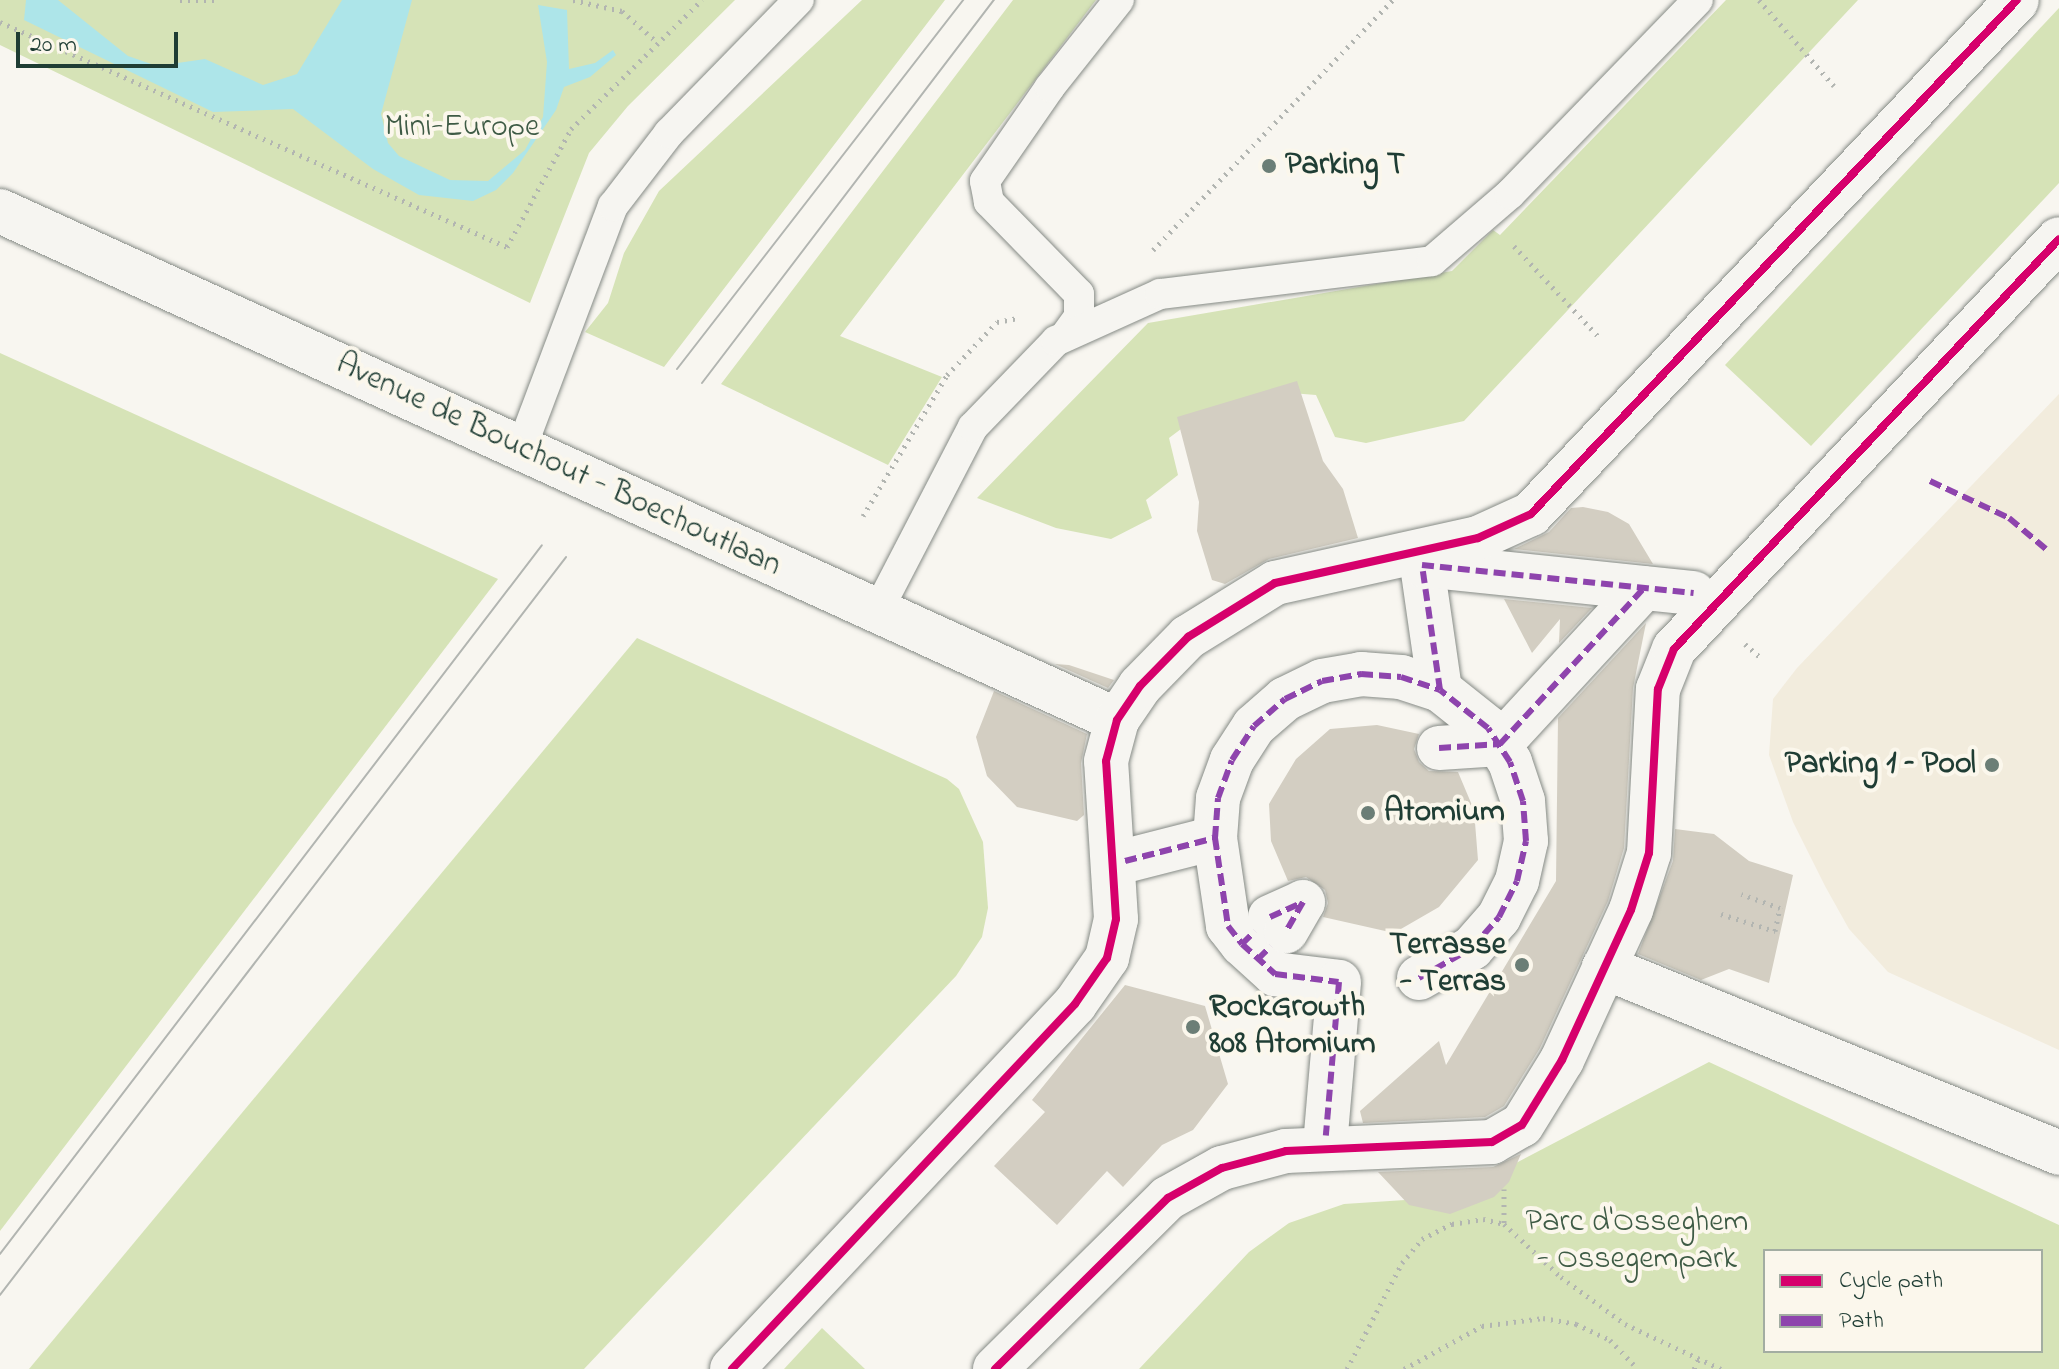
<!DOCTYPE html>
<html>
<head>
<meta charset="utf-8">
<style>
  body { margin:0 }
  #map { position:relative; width:2059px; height:1369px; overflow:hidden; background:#f8f6f0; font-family:"Indie Flower",sans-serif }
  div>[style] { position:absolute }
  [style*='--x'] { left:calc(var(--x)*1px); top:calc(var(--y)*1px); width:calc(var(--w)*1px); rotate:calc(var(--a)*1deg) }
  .built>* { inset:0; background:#f2ecdd }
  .green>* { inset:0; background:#d6e3b7 }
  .water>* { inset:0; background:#ade5e9 }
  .building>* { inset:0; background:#d3cec2 }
  .path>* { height:5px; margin-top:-2.5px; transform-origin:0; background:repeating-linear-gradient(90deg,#b2b5b1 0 2px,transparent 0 8px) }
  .roads { filter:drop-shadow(0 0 2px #868b86) drop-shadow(0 0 2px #868b86) }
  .service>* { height:30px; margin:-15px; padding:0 15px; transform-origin:15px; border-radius:15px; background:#f6f5f1 }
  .pedestrian>* { height:44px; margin:-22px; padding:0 22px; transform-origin:22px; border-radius:22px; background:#f6f5f1 }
  .minor>* { height:44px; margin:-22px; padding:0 22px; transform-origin:22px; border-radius:22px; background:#f6f5f1 }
  .tram>* { height:2px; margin:-1px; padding:0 1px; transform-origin:1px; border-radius:1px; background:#b2b5b1 }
  .quiet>* { height:6px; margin-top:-3px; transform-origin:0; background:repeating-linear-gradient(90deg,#8e44ad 0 12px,transparent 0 18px) }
  .cycleway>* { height:8px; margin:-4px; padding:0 4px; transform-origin:4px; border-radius:4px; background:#d6006c }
  .dots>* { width:22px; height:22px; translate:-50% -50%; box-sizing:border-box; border:4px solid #fbf7ec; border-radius:50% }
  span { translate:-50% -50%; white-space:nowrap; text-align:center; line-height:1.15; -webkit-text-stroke:8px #fbf7ec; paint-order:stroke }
  .park-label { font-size:32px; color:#3e5b45 }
  .poi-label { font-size:32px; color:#1f3d34; font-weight:700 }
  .left { translate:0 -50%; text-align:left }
  .right { translate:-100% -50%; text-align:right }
  .street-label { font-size:32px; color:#1f3d34 }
  .legend { position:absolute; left:1763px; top:1249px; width:280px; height:104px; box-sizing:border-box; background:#fbf7ec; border:2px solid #a3ada2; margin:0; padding:10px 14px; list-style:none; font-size:24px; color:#1f3d34 }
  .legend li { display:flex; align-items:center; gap:16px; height:40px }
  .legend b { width:40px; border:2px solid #a3ada2 }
  .scale { position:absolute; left:16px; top:32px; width:162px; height:36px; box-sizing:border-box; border:4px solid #1f3d34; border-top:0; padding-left:10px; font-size:24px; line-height:28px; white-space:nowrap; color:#1f3d34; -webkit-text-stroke:6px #fbf7ec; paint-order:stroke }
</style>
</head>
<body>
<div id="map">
  <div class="built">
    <div style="clip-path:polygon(2059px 394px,2059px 1050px,1888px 972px,1849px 929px,1825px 886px,1793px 822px,1769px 755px,1773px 699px,1797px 668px)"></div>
  </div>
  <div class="green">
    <div style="clip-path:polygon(0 0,735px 0,628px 106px,589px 153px,530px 303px,0 45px)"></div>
    <div style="clip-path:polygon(862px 0,945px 0,664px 367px,585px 332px,608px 303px,624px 253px,659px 191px)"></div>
    <div style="clip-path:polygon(1013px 0,1096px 0,840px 336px,942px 377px,888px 465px,721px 384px)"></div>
    <div style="clip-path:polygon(1726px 0,1858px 0,1464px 421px,1366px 443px,1335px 437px,1316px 395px,1291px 393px,1185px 426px,1169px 438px,1178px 475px,1146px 500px,1152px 518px,1111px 539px,1056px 528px,977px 498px,1148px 323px,1452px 271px,1493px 230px,1500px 235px)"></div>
    <div style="clip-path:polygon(2059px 8px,2059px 183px,1811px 446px,1725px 365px)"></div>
    <div style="clip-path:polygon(0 353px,498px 579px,0 1231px)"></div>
    <div style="clip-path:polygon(637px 638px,947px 779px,959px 789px,983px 842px,988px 908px,982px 937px,956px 976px,584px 1369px,29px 1369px)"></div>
    <div style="clip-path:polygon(evenodd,1709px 1062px,2059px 1225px,2059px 1369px,1139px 1369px,1249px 1252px,1289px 1223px,1344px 1204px,1451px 1197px,1709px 1062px,1765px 1251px,2041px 1251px,2041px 1351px,1765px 1351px,1765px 1251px)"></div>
    <div style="clip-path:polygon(822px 1328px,865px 1369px,784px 1369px)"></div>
  </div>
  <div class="water">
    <div style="clip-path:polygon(26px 0,58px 0,128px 56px,157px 66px,205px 59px,263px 85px,297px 74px,342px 0,412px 0,381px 114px,388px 143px,399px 156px,450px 180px,488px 181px,525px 150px,543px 117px,547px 62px,538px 5px,567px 10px,569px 69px,595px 63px,613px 50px,616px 55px,590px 77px,564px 87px,556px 110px,513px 173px,496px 190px,473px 201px,419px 195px,373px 169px,293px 109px,213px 112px,24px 20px)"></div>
  </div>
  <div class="building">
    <div style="clip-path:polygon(1297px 381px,1323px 461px,1343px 489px,1358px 538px,1269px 559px,1225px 584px,1212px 580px,1197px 531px,1199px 502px,1177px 417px)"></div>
    <div style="clip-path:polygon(1583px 507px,1608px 512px,1629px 524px,1653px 564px,1514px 549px,1549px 532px,1571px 508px)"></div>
    <div style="clip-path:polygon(1504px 599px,1592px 608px,1559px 643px,1560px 619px,1532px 653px)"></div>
    <div style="clip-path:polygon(1646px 623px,1633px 688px,1624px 848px,1608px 901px,1540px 1048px,1504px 1106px,1485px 1117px,1363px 1123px,1360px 1111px,1439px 1041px,1446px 1065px,1556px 881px,1558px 718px)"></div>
    <div style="clip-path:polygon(1055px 664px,1069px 665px,1114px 680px,1108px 688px)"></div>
    <div style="clip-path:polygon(994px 691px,1087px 734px,1081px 763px,1084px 815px,1077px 821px,1017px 807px,987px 776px,976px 737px)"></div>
    <div style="clip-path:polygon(1377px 725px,1419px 734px,1414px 749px,1419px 762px,1429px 771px,1458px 772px,1474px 810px,1478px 860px,1439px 907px,1394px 933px,1323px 917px,1328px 903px,1325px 890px,1306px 877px,1288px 881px,1271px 841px,1269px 804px,1296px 759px,1330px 729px)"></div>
    <div style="clip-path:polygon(1675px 829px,1714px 834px,1749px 861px,1793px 875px,1769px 983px,1729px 969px,1701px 980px,1638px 954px,1673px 861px)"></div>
    <div style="clip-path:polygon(1125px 985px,1205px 1006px,1228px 1084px,1193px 1130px,1162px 1145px,1123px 1187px,1107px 1171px,1057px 1225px,994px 1166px,1045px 1112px,1032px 1100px)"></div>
    <div style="clip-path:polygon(1521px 1154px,1509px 1182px,1494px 1197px,1450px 1214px,1409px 1205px,1378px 1172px,1493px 1167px)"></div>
  </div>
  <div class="path">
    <div style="--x:180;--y:0;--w:39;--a:0"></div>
    <div style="--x:573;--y:0;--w:50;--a:12.7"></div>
    <div style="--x:622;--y:11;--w:48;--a:41.6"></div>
    <div style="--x:1759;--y:0;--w:114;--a:48.9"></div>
    <div style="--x:0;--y:22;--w:555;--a:23.93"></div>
    <div style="--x:507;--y:247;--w:134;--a:-61.5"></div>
    <div style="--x:571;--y:129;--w:184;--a:-44.6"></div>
    <div style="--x:1514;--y:246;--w:123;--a:47"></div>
    <div style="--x:1153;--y:250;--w:347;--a:-46.2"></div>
    <div style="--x:863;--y:516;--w:164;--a:-59.2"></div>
    <div style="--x:947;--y:375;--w:73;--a:-46.7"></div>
    <div style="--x:997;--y:322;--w:20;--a:-11"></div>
    <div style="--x:1745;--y:644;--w:23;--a:41"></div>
    <div style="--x:1721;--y:914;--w:57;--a:17.5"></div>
    <div style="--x:1775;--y:931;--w:24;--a:-78"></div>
    <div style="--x:1780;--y:908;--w:41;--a:-160.3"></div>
    <div style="--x:1504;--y:1189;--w:35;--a:90"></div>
    <div style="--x:1347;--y:1369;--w:119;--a:-62.6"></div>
    <div style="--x:1402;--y:1263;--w:31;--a:-50"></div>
    <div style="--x:1422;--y:1239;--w:34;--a:-27"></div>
    <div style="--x:1452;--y:1224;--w:31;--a:-9"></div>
    <div style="--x:1483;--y:1219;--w:22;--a:13"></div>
    <div style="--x:1504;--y:1224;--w:78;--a:42.9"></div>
    <div style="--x:1561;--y:1277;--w:79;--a:36.3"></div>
    <div style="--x:1625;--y:1324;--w:106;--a:25.1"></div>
    <div style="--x:1404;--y:1369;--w:89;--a:-28.9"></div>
    <div style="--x:1482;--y:1326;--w:62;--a:-7.5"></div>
    <div style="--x:1543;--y:1318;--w:34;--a:10"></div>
    <div style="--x:1576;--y:1324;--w:38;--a:25"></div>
    <div style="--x:1610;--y:1340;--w:40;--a:46"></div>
    <div style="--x:1694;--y:1369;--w:10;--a:-66"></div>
  </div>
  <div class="roads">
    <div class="service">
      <div style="--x:1065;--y:336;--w:24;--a:-54"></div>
      <div style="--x:1079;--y:317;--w:23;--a:-90"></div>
      <div style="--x:1079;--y:294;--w:129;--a:-134.4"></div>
      <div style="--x:989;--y:202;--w:21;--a:-101"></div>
      <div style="--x:985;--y:181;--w:114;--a:-55.3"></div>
      <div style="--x:1050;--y:87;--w:111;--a:-51.6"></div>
      <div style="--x:521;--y:449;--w:260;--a:-69.3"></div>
      <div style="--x:613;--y:206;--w:92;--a:-52.5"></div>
      <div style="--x:669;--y:133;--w:186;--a:-45.7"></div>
      <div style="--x:877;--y:612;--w:208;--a:-62.6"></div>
      <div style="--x:973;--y:427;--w:120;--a:-46"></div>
      <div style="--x:1056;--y:341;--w:114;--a:-24.3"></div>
      <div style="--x:1160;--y:294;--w:274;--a:-6.9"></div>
      <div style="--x:1432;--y:261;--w:103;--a:-40.7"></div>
      <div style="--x:1510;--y:194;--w:270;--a:-45.9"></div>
    </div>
    <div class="pedestrian">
      <div style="--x:1439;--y:748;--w:61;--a:-3.8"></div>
      <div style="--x:1500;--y:744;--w:212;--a:-47.3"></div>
      <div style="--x:1215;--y:838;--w:40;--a:-85.7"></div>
      <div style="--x:1218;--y:798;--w:40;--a:-69.8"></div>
      <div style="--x:1232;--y:760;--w:40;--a:-57.1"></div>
      <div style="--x:1254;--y:726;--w:41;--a:-41.1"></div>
      <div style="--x:1285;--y:699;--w:41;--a:-25.9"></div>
      <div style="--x:1322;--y:681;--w:40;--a:-10"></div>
      <div style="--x:1361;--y:674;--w:40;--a:4.3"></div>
      <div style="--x:1401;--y:677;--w:41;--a:18.4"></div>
      <div style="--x:1125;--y:861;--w:93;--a:-14.3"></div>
      <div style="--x:1215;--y:838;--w:89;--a:81.6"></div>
      <div style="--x:1228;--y:926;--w:23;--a:52"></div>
      <div style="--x:1242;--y:944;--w:45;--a:42.3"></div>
      <div style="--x:1275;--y:974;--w:64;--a:7.1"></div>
      <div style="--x:1339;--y:982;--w:154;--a:94.9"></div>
      <div style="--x:1270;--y:917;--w:36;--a:-24"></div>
      <div style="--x:1303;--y:902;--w:34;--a:120"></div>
      <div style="--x:1419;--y:978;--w:61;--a:-29.5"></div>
      <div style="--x:1472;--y:948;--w:41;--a:-48.9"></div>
      <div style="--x:1499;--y:917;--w:40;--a:-63.4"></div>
      <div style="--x:1517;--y:881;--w:41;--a:-77.3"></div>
      <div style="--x:1526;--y:841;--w:40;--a:-94.3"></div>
      <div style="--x:1523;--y:801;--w:41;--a:-108.4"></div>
      <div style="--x:1510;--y:762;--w:40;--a:-122.9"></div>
      <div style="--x:1488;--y:728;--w:61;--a:-141.6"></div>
      <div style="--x:1440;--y:690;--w:126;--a:-98.2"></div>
      <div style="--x:1422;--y:565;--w:273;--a:5.9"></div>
    </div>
    <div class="minor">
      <div style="--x:0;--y:211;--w:1228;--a:24.5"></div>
      <div style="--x:1604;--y:967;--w:492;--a:22.2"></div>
      <div style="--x:732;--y:1369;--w:501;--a:-46.78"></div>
      <div style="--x:1075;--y:1004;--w:56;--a:-55.2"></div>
      <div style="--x:1107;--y:958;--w:40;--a:-77"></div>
      <div style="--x:1116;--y:919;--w:158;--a:-93.6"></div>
      <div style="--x:1106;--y:761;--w:42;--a:-75"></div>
      <div style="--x:1117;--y:720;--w:41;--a:-55.9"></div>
      <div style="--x:1140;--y:686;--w:69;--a:-45.6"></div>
      <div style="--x:1188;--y:637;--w:102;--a:-31.8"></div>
      <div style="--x:1275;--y:583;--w:208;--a:-12.5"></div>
      <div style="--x:1478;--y:538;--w:58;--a:-24.4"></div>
      <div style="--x:1531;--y:514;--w:707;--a:-46.6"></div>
      <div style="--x:995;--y:1369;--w:243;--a:-44.7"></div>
      <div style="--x:1168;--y:1198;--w:62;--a:-29.1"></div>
      <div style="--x:1222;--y:1168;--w:66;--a:-14.9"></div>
      <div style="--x:1286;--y:1151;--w:206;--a:-2.5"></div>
      <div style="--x:1492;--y:1142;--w:34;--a:-30"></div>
      <div style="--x:1522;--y:1125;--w:76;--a:-58.4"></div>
      <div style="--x:1562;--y:1060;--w:165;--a:-65.3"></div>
      <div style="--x:1631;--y:910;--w:60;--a:-72.5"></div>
      <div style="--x:1649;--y:853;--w:164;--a:-86.9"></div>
      <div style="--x:1658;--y:689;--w:43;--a:-68.2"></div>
      <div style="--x:1674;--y:649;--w:562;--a:-46.8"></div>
    </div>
  </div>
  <div class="tram">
    <div style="--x:677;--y:369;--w:467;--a:-52.2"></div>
    <div style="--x:702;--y:383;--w:482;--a:-52.7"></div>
    <div style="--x:0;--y:1254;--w:892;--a:-52.6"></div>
    <div style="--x:0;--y:1295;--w:930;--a:-52.51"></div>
  </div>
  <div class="quiet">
    <div style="--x:1930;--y:481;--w:87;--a:25.1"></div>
    <div style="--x:2009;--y:518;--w:48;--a:40"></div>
    <div style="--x:1439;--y:748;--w:61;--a:-3.8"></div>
    <div style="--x:1500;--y:744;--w:212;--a:-47.3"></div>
    <div style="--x:1215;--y:838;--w:40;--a:-85.7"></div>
    <div style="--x:1218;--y:798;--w:40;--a:-69.8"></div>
    <div style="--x:1232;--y:760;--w:40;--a:-57.1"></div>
    <div style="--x:1254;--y:726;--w:41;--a:-41.1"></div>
    <div style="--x:1285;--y:699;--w:41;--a:-25.9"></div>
    <div style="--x:1322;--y:681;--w:40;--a:-10"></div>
    <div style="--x:1361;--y:674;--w:40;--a:4.3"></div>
    <div style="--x:1401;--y:677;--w:41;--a:18.4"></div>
    <div style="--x:1125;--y:861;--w:93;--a:-14.3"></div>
    <div style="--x:1215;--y:838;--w:89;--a:81.6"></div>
    <div style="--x:1228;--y:926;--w:23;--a:52"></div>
    <div style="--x:1242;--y:944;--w:45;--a:42.3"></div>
    <div style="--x:1275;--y:974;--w:64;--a:7.1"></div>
    <div style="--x:1339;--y:982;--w:154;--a:94.9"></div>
    <div style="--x:1270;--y:917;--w:36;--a:-24"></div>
    <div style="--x:1303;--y:902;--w:34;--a:120"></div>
    <div style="--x:1242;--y:944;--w:18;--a:-45"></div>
    <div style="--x:1258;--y:959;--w:18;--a:-45"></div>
    <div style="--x:1419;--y:978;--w:61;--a:-29.5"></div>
    <div style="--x:1472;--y:948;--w:41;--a:-48.9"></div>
    <div style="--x:1499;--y:917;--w:40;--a:-63.4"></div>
    <div style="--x:1517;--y:881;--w:41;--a:-77.3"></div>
    <div style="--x:1526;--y:841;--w:40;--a:-94.3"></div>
    <div style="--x:1523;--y:801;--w:41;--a:-108.4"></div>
    <div style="--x:1510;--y:762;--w:40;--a:-122.9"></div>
    <div style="--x:1488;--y:728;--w:61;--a:-141.6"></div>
    <div style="--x:1440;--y:690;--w:126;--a:-98.2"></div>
    <div style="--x:1422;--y:565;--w:273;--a:5.9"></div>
  </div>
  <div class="cycleway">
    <div style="--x:732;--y:1369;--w:501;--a:-46.78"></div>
    <div style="--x:1075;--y:1004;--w:56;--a:-55.2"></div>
    <div style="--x:1107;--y:958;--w:40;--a:-77"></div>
    <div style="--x:1116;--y:919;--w:158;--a:-93.6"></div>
    <div style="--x:1106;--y:761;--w:42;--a:-75"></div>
    <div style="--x:1117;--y:720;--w:41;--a:-55.9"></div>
    <div style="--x:1140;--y:686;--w:69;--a:-45.6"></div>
    <div style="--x:1188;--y:637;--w:102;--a:-31.8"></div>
    <div style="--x:1275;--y:583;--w:208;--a:-12.5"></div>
    <div style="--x:1478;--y:538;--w:58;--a:-24.4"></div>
    <div style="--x:1531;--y:514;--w:707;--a:-46.6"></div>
    <div style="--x:995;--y:1369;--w:243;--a:-44.7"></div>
    <div style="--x:1168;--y:1198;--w:62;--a:-29.1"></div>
    <div style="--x:1222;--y:1168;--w:66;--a:-14.9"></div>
    <div style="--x:1286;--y:1151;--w:206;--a:-2.5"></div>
    <div style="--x:1492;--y:1142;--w:34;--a:-30"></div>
    <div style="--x:1522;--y:1125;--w:76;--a:-58.4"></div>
    <div style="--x:1562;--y:1060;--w:165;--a:-65.3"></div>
    <div style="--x:1631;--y:910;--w:60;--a:-72.5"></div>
    <div style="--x:1649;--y:853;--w:164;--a:-86.9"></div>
    <div style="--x:1658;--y:689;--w:43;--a:-68.2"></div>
    <div style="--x:1674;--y:649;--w:562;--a:-46.8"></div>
  </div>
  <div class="dots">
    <div style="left:1269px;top:166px;background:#6b7e76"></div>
    <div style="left:1992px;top:765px;background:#6b7e76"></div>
    <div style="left:1368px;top:813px;background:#6b7e76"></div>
    <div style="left:1522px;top:965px;background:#6b7e76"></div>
    <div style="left:1193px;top:1027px;background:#6b7e76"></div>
  </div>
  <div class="park-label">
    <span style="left:462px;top:128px">Mini-Europe</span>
    <span style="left:1637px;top:1242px">Parc d'Osseghem<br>- Ossegempark</span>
  </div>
  <div class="poi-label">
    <span class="left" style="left:1285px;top:166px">Parking T</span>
    <span class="right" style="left:1976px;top:765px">Parking 1 – Pool</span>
    <span class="left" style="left:1384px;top:813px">Atomium</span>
    <span class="right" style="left:1506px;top:965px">Terrasse<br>- Terras</span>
    <span class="left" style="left:1209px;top:1027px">RockGrowth<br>808 Atomium</span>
  </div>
  <div class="street-label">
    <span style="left:558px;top:466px;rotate:25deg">Avenue de Bouchout - Boechoutlaan</span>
  </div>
  <ul class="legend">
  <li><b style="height:10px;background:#d6006c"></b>Cycle path</li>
  <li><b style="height:10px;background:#8e44ad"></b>Path</li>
  </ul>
  <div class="scale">20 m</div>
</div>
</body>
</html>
